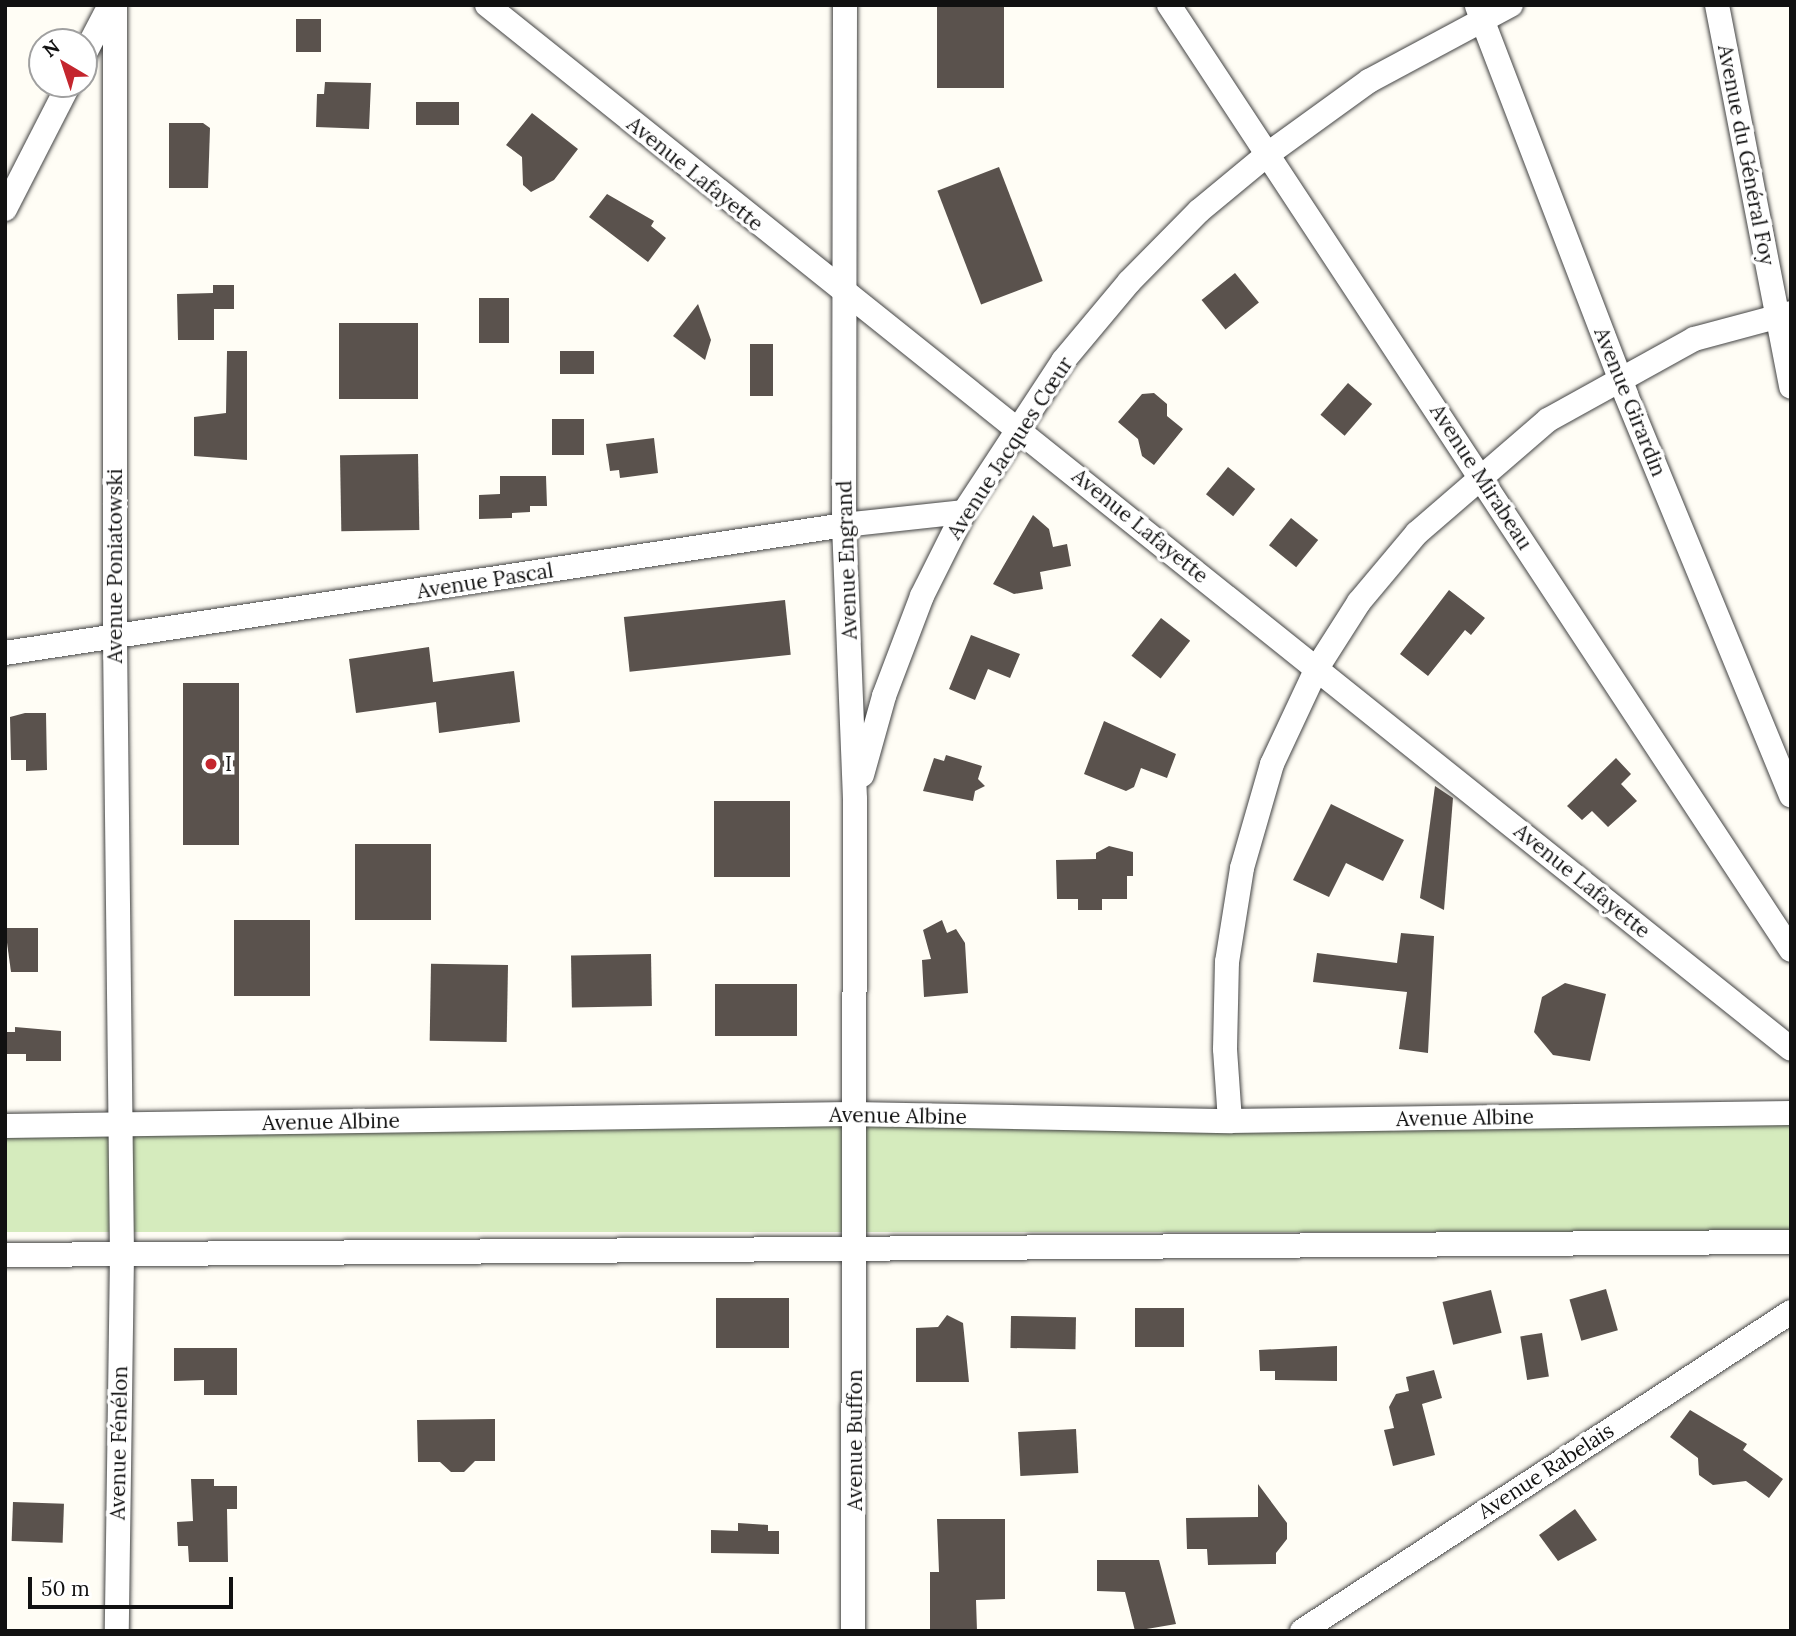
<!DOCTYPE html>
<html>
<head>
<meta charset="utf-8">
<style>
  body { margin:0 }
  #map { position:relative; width:1796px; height:1636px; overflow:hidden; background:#fffdf5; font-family:Lora,serif }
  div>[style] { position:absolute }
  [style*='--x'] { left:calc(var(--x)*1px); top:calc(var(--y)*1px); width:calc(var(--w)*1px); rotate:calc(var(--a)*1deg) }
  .green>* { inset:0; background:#d5ebbd; transform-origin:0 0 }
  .building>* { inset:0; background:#5a524d; transform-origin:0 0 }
  .roads { filter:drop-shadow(0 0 2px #444) drop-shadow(0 0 2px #444) }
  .street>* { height:24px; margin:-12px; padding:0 12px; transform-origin:12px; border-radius:12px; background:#fff }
  .dots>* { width:19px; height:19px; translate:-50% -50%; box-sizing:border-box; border:4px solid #fff; border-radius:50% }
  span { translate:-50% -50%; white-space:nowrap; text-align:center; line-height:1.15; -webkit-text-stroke:7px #fff; paint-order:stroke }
  .street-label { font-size:21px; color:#111 }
  .poi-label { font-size:21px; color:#111 }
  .left { translate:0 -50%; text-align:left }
  .frame { position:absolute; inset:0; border:7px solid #111; pointer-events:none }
  .north { position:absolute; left:28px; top:28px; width:70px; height:70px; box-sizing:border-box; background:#fff; border:2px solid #a0a0a0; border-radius:50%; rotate:321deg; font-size:19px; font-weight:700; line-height:28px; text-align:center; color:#111 }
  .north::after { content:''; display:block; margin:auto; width:24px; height:32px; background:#c4262e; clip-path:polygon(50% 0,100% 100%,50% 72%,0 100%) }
  .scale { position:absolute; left:28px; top:1577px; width:205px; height:32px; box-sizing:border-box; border:4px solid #111; border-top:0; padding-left:9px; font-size:21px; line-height:24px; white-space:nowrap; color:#111; -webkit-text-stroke:5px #fff; paint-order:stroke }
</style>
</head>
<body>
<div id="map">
  <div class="green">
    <div style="left:1791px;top:1125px;width:107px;height:1786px;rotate:90deg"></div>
  </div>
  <div class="building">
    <div style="left:937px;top:5px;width:67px;height:83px"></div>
    <div style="left:321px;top:19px;width:33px;height:25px;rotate:90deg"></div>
    <div style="clip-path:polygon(325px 82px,371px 83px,369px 129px,316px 127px,317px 94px,324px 94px)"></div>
    <div style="left:459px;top:102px;width:23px;height:43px;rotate:90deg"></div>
    <div style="clip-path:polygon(532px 113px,578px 149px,554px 180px,531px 192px,523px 185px,522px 157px,506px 145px)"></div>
    <div style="clip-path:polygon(169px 123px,203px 123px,210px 128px,208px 188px,169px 188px)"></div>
    <div style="left:999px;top:167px;width:122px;height:66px;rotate:69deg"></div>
    <div style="clip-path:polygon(607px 194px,654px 221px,651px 226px,666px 238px,648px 262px,589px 217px)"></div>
    <div style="left:1235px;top:273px;width:38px;height:43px;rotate:51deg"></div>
    <div style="clip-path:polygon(213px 285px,234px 285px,234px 309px,214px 309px,214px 340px,178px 340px,177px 294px,213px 293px)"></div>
    <div style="left:479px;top:298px;width:30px;height:45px"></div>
    <div style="clip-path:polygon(698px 304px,711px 340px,705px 360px,673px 336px)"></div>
    <div style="left:418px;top:323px;width:76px;height:79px;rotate:90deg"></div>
    <div style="left:750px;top:344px;width:23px;height:52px"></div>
    <div style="clip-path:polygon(227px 351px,247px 351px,247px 460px,194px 456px,194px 417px,226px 413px)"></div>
    <div style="left:560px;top:351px;width:34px;height:23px"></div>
    <div style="left:1348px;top:383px;width:32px;height:42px;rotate:41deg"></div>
    <div style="clip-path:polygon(1154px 393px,1167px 404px,1167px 416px,1183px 429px,1154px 465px,1142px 456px,1138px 439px,1118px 422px,1142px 394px)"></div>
    <div style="left:584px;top:419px;width:36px;height:32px;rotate:90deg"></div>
    <div style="clip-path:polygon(654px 438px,658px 473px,620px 478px,619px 470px,610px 471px,606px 444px)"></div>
    <div style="left:418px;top:454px;width:76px;height:78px;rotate:89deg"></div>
    <div style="left:1228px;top:467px;width:35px;height:35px;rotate:39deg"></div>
    <div style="clip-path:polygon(500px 476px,546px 476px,547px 506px,530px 506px,530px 512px,512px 513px,512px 518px,479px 519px,479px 495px,500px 494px)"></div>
    <div style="clip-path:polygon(1033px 515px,1049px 529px,1053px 547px,1067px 544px,1071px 566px,1040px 572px,1043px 589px,1014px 594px,993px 584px)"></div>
    <div style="left:1291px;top:518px;width:35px;height:35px;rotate:39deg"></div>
    <div style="clip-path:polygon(1449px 590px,1485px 618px,1471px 635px,1465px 630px,1428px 676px,1400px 654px)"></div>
    <div style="left:785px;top:600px;width:55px;height:162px;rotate:84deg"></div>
    <div style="left:1161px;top:618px;width:37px;height:48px;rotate:38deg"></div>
    <div style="clip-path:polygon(971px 635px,1020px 654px,1010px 678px,988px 669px,975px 700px,949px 689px)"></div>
    <div style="clip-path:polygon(429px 647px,433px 682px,514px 671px,520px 722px,439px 733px,436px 702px,356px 713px,349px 659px)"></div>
    <div style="left:239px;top:683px;width:162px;height:56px;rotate:90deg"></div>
    <div style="clip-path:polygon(25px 713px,46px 713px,47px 770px,26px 771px,26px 760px,11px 760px,10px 717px)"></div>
    <div style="clip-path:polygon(1104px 721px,1176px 754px,1167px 778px,1141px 768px,1134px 787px,1126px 791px,1084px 774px)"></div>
    <div style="clip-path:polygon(946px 755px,982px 766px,978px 779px,985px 786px,975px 791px,973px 801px,923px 791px,934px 758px,944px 761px)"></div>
    <div style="clip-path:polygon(1616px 758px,1631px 774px,1621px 784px,1637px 801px,1608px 827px,1592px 811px,1582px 820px,1567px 806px)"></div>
    <div style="clip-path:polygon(1435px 786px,1453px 798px,1444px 910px,1420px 898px)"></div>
    <div style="left:790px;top:801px;width:76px;height:76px;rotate:90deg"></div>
    <div style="clip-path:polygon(1331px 804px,1404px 840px,1383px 881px,1346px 863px,1329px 897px,1293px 880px)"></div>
    <div style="left:355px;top:844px;width:76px;height:76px"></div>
    <div style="clip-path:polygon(1109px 846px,1133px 852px,1133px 876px,1127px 876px,1127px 899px,1102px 899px,1102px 910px,1078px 910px,1078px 899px,1057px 899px,1056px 860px,1096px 859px,1096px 853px)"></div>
    <div style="left:234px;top:920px;width:76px;height:76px"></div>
    <div style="clip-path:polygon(942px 920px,947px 933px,956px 929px,965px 943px,968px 993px,924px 997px,922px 960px,931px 959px,923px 930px)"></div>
    <div style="clip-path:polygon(5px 928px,38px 928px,38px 972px,11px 972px)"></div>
    <div style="clip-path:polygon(1401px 933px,1434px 936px,1428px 1053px,1399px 1049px,1407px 992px,1313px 982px,1317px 953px,1397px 963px)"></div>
    <div style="left:651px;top:954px;width:52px;height:80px;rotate:89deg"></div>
    <div style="left:508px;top:965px;width:77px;height:77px;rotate:91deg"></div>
    <div style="clip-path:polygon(1565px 983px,1606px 994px,1590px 1061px,1553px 1055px,1534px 1032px,1542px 997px)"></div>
    <div style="left:715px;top:984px;width:82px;height:52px"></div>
    <div style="clip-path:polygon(15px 1027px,61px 1031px,61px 1061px,26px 1061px,26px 1054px,5px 1054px,5px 1032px,15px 1032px)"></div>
    <div style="left:1606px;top:1289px;width:43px;height:38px;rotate:74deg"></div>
    <div style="left:1491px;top:1290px;width:44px;height:50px;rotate:76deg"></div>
    <div style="left:789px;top:1298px;width:50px;height:73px;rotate:90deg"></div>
    <div style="left:1135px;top:1308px;width:49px;height:39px"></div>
    <div style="clip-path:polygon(947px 1315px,963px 1323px,969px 1382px,916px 1382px,916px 1328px,938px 1327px)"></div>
    <div style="left:1011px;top:1316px;width:65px;height:32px;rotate:1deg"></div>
    <div style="left:1542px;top:1333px;width:44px;height:22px;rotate:81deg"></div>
    <div style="clip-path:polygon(1337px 1346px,1337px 1381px,1275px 1380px,1275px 1371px,1260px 1371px,1259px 1350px)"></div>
    <div style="clip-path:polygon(174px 1348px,237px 1348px,237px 1395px,204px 1395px,204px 1380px,174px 1381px)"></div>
    <div style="clip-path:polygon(1434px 1370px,1442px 1398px,1422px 1404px,1435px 1455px,1393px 1466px,1384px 1430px,1394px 1428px,1389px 1407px,1396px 1394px,1409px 1391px,1406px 1377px)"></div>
    <div style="clip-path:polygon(1690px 1410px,1747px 1444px,1743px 1450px,1783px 1479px,1769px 1498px,1746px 1481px,1713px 1485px,1699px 1475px,1698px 1458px,1670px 1437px)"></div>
    <div style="clip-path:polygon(495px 1419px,495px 1461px,475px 1461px,464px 1472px,451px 1472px,440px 1462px,418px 1462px,417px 1420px)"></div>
    <div style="left:1076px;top:1429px;width:44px;height:58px;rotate:87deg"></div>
    <div style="clip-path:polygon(191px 1479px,214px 1479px,214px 1486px,237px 1486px,237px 1509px,227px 1509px,228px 1562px,189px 1562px,188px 1546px,178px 1546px,177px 1522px,193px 1521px)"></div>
    <div style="clip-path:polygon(1258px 1484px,1287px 1523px,1287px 1539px,1276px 1553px,1276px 1564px,1208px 1565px,1207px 1549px,1187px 1549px,1186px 1518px,1258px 1517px)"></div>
    <div style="left:13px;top:1502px;width:51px;height:39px;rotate:2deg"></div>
    <div style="clip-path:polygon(1575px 1509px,1597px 1540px,1558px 1561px,1539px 1535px)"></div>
    <div style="clip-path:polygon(937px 1519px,1005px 1519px,1005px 1599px,976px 1600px,977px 1631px,930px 1631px,930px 1572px,939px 1572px)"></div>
    <div style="clip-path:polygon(738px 1523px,768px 1525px,768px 1531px,779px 1531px,779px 1554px,711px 1553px,711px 1530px,738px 1531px)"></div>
    <div style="clip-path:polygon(1097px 1560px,1159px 1560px,1176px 1624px,1135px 1631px,1125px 1592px,1097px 1591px)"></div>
  </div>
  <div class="roads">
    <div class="street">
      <div style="--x:115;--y:5;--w:634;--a:90"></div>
      <div style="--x:115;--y:639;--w:616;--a:89.35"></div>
      <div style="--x:122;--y:1255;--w:376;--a:90.8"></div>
      <div style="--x:487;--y:5;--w:1670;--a:38.68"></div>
      <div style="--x:845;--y:5;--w:520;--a:90.11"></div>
      <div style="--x:844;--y:525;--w:274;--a:87.7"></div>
      <div style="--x:855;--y:799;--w:832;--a:90.14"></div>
      <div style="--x:1169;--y:5;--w:1131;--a:56.65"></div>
      <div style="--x:1717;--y:5;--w:389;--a:79"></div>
      <div style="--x:1477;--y:6;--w:417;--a:69"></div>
      <div style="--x:1626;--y:395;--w:433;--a:67.6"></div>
      <div style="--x:84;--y:55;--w:56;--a:-62.5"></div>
      <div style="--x:5;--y:209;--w:140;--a:-62.9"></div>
      <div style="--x:5;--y:653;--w:849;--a:-8.67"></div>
      <div style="--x:844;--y:525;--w:121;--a:-6.2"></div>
      <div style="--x:862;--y:775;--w:82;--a:-74.4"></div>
      <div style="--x:884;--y:696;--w:107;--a:-69.2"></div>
      <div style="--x:922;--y:596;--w:94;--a:-63.4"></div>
      <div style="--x:964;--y:512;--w:181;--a:-56.7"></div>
      <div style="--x:1063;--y:361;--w:103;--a:-50.1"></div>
      <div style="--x:1129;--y:282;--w:100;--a:-45.4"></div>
      <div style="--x:1199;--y:211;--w:89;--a:-39.6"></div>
      <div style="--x:1268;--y:154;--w:125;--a:-35.9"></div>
      <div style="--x:1369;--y:81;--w:161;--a:-28.2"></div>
      <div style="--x:1230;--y:1121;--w:72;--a:-94"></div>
      <div style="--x:1225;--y:1049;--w:87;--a:-88.7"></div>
      <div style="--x:1227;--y:962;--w:95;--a:-80.9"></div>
      <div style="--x:1242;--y:868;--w:108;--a:-73.9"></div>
      <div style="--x:1272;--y:764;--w:106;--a:-64.9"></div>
      <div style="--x:1317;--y:668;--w:78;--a:-57.5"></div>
      <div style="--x:1359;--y:602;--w:90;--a:-50"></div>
      <div style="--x:1417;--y:533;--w:173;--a:-40.8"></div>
      <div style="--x:1548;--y:420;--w:167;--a:-29"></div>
      <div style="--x:1694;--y:339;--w:100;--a:-15"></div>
      <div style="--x:5;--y:1126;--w:847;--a:-0.81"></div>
      <div style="--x:852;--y:1114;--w:378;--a:1.1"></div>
      <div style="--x:1230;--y:1121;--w:561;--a:-0.82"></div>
      <div style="--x:5;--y:1255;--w:1786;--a:-0.42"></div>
      <div style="--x:1302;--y:1631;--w:584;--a:-33.12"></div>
    </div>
  </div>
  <div class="dots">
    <div style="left:211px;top:764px;background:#c4262e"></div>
  </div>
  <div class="street-label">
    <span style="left:1746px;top:155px;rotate:79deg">Avenue du Général Foy</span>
    <span style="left:695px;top:174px;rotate:39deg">Avenue Lafayette</span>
    <span style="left:1630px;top:402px;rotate:68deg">Avenue Girardin</span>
    <span style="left:1010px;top:448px;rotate:-57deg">Avenue Jacques Cœur</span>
    <span style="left:1481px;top:477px;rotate:57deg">Avenue Mirabeau</span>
    <span style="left:1140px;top:526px;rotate:39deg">Avenue Lafayette</span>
    <span style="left:847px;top:560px;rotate:-92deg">Avenue Engrand</span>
    <span style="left:115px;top:566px;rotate:-90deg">Avenue Poniatowski</span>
    <span style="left:485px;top:581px;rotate:-9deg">Avenue Pascal</span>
    <span style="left:1582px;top:881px;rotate:39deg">Avenue Lafayette</span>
    <span style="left:898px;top:1116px;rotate:1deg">Avenue Albine</span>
    <span style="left:1465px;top:1118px;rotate:-1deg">Avenue Albine</span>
    <span style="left:331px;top:1122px;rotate:-1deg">Avenue Albine</span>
    <span style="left:855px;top:1440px;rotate:-90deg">Avenue Buffon</span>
    <span style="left:119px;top:1443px;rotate:-89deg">Avenue Fénélon</span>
    <span style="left:1546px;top:1471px;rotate:-33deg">Avenue Rabelais</span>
  </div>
  <div class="poi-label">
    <span class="left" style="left:225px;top:764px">I</span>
  </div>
  <div class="frame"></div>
  <div class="north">N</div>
  <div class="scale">50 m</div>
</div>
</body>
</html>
